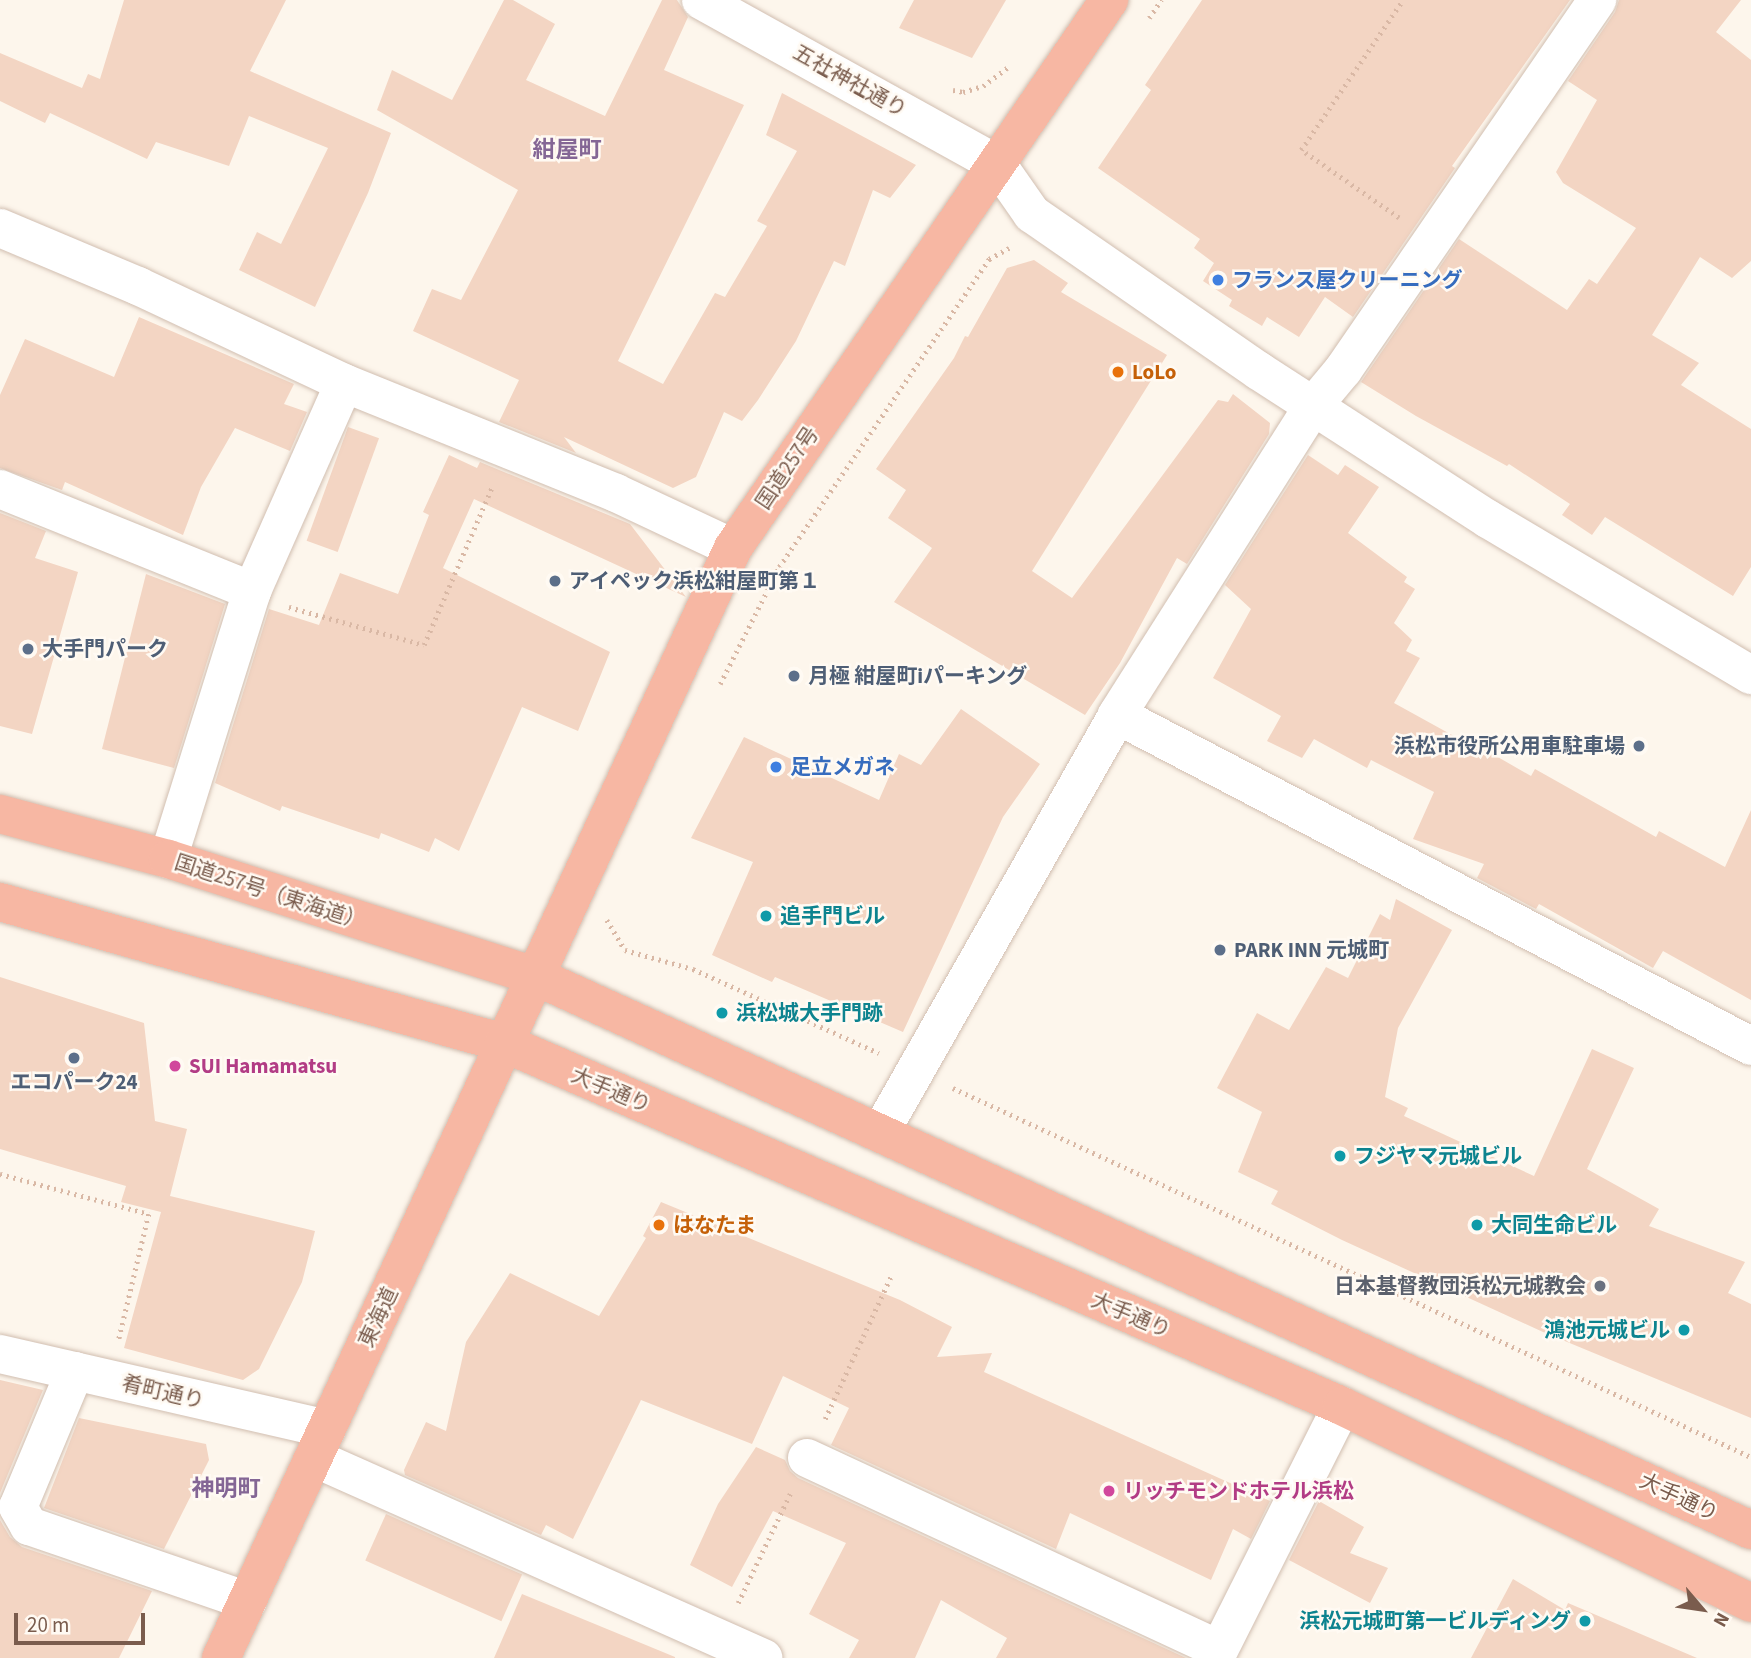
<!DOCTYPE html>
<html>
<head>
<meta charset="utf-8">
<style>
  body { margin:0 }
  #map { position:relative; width:1751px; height:1658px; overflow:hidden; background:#fdf6ec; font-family:"Source Sans 3","Noto Sans JP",sans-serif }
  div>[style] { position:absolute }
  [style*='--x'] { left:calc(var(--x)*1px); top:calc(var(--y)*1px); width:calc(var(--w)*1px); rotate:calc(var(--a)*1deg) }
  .building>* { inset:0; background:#f3d5c3; transform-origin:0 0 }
  .path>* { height:4.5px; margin-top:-2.25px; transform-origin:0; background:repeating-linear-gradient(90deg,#d9b8a5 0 2px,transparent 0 7px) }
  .roads { filter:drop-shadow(0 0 2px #d1beb0) drop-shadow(0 0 2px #d1beb0) }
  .minor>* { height:38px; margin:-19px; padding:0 19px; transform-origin:19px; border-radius:19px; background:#fff }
  .highway>* { height:38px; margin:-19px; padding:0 19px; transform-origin:19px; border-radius:19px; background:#f7b7a3 }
  .dots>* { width:19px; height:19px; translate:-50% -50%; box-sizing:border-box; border:4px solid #fffaf3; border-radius:50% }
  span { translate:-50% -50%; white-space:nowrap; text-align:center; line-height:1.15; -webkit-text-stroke:5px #fffaf3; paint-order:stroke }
  .street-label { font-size:21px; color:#7a5c4d }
  .shop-label { font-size:21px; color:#366cbe; font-weight:700 }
  .left { translate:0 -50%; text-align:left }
  .food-label { font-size:21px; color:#c56008; font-weight:700 }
  .service-label { font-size:21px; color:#4e5e75; font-weight:700 }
  .right { translate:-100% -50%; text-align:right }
  .culture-label { font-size:21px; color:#0d838f; font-weight:700 }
  .hotel-label { font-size:21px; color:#b23c85; font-weight:700 }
  .worship-label { font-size:21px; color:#5b616d; font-weight:700 }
  .neighbourhood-label { font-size:23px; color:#846695; font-weight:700 }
  .north { position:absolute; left:1667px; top:1574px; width:70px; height:70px; -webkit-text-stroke:5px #fffaf3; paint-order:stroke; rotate:119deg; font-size:19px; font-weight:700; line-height:28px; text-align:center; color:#7a5c4d }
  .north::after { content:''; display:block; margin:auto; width:24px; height:32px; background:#7a5c4d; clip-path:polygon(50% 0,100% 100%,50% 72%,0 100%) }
  .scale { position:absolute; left:14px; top:1613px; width:131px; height:32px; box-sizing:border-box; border:4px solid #7a5c4d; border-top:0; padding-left:9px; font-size:21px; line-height:24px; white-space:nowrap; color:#7a5c4d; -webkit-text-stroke:5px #fffaf3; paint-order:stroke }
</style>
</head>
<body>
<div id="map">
  <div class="building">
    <div style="clip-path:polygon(124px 0,286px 0,250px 71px,391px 133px,368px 193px,315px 307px,239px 270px,257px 232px,281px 244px,328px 148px,249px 116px,229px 166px,156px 142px,147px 159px,50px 113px,45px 123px,0 101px,0 53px,82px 88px,88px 74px,100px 79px)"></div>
    <div style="clip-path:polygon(504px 0,513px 0,555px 24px,526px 80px,605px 116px,662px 0,677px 0,688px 17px,664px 70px,744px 105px,618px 361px,663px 384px,715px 293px,725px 297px,767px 226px,757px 221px,797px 151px,766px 135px,782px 93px,916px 165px,890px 198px,873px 190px,845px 266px,834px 261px,796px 341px,758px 400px,742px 421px,724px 412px,696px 477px,673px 488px,564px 437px,576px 453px,499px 422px,519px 380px,413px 331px,432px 289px,461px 300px,518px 190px,377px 110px,392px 70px,452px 100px)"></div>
    <div style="clip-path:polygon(914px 0,1006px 0,972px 58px,899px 28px)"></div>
    <div style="clip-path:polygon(1202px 0,1570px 0,1452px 166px,1455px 168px,1353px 317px,1325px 297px,1299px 337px,1267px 317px,1262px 326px,1229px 306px,1232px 300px,1203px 281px,1214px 263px,1194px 248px,1200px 239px,1098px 168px,1151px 90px,1145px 85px)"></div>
    <div style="clip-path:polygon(1619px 0,1741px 0,1716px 32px,1751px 60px,1751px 261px,1732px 278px,1700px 257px,1652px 335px,1699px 363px,1681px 385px,1751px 429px,1751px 567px,1733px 596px,1605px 517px,1592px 535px,1562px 515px,1570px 504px,1509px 464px,1507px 466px,1416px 416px,1361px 382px,1459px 239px,1567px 310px,1589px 279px,1597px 284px,1636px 228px,1563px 183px,1556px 172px,1597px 100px,1568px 81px,1615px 12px)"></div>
    <div style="clip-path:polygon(1034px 260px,1068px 283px,1061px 292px,1167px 355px,1032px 571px,1072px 598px,1218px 400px,1228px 402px,1233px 394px,1270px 423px,1269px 434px,1187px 564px,1177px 558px,1120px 663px,1085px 715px,894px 602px,932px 548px,888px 518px,906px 490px,876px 469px,954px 358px,965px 336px,968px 337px,1007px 268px)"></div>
    <div style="clip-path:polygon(139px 317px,294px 384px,284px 404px,307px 412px,290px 451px,235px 428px,201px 487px,183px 535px,65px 482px,62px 490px,0 468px,0 395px,25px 339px,114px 377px)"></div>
    <div style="left:348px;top:427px;width:33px;height:121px;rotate:20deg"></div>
    <div style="clip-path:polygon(449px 455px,477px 468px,480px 462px,630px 524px,686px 597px,474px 499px,443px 568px,610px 652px,578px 731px,522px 707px,459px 851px,435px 838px,429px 852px,381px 833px,379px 839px,282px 806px,280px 811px,215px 783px,269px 609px,319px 625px,340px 573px,398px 594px,429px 515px,423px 512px)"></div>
    <div style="clip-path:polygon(1308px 455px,1338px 475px,1345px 465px,1379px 487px,1348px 533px,1407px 577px,1404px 582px,1415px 589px,1394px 623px,1412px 640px,1406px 651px,1420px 658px,1394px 703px,1481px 751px,1482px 748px,1531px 776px,1535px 769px,1656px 837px,1659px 831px,1725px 867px,1751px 810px,1751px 1000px,1663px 951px,1653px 968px,1539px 904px,1536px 909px,1477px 878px,1484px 864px,1413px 839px,1434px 792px,1371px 760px,1367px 768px,1314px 739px,1302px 758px,1267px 741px,1281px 716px,1213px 678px,1251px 609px,1225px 585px)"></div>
    <div style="clip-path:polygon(0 513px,46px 531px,35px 558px,78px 572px,32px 734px,0 726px)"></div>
    <div style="clip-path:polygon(146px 574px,225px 604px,174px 768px,102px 749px)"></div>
    <div style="clip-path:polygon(961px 709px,1040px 764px,1003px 817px,903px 1032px,775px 977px,772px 982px,712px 955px,753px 862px,691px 838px,744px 737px,879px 800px,899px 754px,921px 765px)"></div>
    <div style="clip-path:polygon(1396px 899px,1452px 930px,1398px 1028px,1385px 1097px,1408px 1108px,1404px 1116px,1534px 1176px,1592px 1049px,1634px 1068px,1587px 1169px,1659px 1209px,1649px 1226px,1745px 1262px,1728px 1293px,1751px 1304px,1751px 1418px,1543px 1332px,1342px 1240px,1271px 1204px,1278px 1191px,1238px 1172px,1262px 1112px,1217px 1088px,1257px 1013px,1289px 1030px,1326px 967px,1348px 978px,1380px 914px,1390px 920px)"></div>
    <div style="clip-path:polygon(0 977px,144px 1023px,155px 1121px,187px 1129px,170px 1196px,315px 1231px,302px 1282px,259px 1369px,243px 1380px,124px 1348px,161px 1212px,121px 1202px,126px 1186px,0 1149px)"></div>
    <div style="clip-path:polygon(661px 1202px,900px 1300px,952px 1327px,937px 1357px,992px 1353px,984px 1372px,1270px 1501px,1251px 1539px,1233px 1529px,1211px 1580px,1070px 1513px,1056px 1549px,831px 1445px,849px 1408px,783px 1376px,752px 1444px,641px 1400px,573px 1539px,546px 1525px,541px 1535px,405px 1475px,404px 1470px,426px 1422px,446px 1431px,466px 1342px,510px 1273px,599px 1316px,646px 1238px,643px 1236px)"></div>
    <div style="clip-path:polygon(0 1380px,43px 1390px,0 1493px)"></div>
    <div style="clip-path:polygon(79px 1418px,206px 1444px,209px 1460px,164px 1549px,44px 1508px)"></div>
    <div style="clip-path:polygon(756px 1447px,785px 1460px,790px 1471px,798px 1478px,1186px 1658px,996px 1658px,1007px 1638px,941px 1600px,915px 1658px,849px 1658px,859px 1640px,809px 1614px,846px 1543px,773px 1511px,732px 1587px,690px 1565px,718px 1504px)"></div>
    <div style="clip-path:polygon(1319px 1501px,1364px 1527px,1350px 1553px,1388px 1568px,1370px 1603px,1289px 1560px)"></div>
    <div style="left:386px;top:1514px;width:149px;height:51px;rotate:24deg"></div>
    <div style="clip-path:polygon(0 1520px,10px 1537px,22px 1547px,152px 1591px,119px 1658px,0 1658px)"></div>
    <div style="clip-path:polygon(1513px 1579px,1565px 1610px,1568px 1603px,1697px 1658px,1471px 1658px)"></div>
    <div style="clip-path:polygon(522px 1594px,675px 1657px,675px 1658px,494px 1658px)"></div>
  </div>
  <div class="path">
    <div style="--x:1149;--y:18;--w:22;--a:-56"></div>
    <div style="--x:953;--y:90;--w:10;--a:11"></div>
    <div style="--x:963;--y:92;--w:21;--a:-17"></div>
    <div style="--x:983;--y:86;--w:34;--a:-37"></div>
    <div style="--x:1399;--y:218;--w:119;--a:-145.2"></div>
    <div style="--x:1301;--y:150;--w:181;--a:-55.8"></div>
    <div style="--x:289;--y:607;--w:140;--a:15.7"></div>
    <div style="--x:424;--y:645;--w:172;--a:-66.7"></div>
    <div style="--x:720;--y:684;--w:131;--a:-63.2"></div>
    <div style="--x:779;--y:567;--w:373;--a:-55.7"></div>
    <div style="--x:989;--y:259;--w:23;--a:-29"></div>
    <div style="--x:607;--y:920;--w:35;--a:59"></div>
    <div style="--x:625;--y:950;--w:71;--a:15.6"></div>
    <div style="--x:693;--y:969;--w:204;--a:24.3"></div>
    <div style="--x:953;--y:1088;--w:879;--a:24.82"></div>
    <div style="--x:0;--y:1174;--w:154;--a:15"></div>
    <div style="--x:149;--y:1214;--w:129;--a:103.5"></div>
    <div style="--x:825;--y:1419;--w:160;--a:-65.2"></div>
    <div style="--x:738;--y:1603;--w:121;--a:-64.5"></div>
  </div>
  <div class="roads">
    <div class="minor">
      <div style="--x:701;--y:0;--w:338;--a:29"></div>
      <div style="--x:997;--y:164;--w:61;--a:55"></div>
      <div style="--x:1032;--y:214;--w:276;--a:34.7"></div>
      <div style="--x:1259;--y:371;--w:273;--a:32.9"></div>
      <div style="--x:1488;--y:519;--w:306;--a:30.7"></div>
      <div style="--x:0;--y:228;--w:150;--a:22.8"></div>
      <div style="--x:138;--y:286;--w:228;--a:25.2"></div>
      <div style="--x:344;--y:383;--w:293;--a:22"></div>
      <div style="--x:616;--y:493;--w:129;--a:25.2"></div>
      <div style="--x:0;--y:489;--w:272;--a:22"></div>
      <div style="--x:1117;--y:715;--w:715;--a:27.57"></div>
      <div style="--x:168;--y:859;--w:281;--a:-72.6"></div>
      <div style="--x:252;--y:591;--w:227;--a:-66.1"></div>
      <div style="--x:880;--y:1133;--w:481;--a:-60.4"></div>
      <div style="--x:1117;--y:715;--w:366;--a:-57.6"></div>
      <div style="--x:1313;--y:406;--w:47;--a:-50.2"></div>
      <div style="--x:1343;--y:370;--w:449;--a:-55.5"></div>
      <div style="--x:0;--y:1354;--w:335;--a:12.9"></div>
      <div style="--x:75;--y:1371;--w:147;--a:112.7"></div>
      <div style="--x:18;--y:1507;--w:22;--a:60"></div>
      <div style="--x:29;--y:1526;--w:231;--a:18.9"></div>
      <div style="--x:314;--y:1458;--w:492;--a:24"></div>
      <div style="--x:807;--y:1458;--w:454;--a:24.9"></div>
      <div style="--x:1215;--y:1658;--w:282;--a:-63.3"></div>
    </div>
    <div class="highway">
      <div style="--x:0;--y:814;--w:174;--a:15"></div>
      <div style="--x:168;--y:859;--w:387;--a:17.7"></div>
      <div style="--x:537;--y:977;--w:1334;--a:24.49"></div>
      <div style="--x:0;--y:902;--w:523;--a:15.63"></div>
      <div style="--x:504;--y:1043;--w:913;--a:23.42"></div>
      <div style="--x:1342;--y:1406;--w:454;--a:25.7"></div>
      <div style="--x:221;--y:1658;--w:1222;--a:-65.24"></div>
      <div style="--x:733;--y:548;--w:665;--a:-55.54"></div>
    </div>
  </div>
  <div class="dots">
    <div style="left:1218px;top:280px;background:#3f7fe0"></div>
    <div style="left:1118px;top:372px;background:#e8710a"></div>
    <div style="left:555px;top:581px;background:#5c6f8a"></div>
    <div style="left:28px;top:649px;background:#5c6f8a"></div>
    <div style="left:794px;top:676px;background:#5c6f8a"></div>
    <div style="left:1639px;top:746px;background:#5c6f8a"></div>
    <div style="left:776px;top:767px;background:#3f7fe0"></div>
    <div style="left:766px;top:916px;background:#0f9aa8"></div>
    <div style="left:1220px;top:950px;background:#5c6f8a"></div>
    <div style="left:722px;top:1013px;background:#0f9aa8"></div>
    <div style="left:74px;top:1058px;background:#5c6f8a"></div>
    <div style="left:175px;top:1066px;background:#d1479c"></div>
    <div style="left:1340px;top:1156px;background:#0f9aa8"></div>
    <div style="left:659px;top:1225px;background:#e8710a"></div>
    <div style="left:1477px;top:1225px;background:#0f9aa8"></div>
    <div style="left:1600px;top:1286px;background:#6b7280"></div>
    <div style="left:1684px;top:1330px;background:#0f9aa8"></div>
    <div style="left:1109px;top:1491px;background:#d1479c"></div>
    <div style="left:1585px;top:1621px;background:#0f9aa8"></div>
  </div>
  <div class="street-label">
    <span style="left:850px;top:81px;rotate:29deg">五社神社通り</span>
    <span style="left:787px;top:468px;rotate:-56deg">国道257号</span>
    <span style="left:270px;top:892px;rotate:18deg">国道257号（東海道）</span>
    <span style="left:611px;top:1090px;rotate:23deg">大手通り</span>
    <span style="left:1131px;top:1315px;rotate:23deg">大手通り</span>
    <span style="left:378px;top:1317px;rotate:-65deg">東海道</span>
    <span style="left:163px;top:1392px;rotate:13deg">肴町通り</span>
    <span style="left:1679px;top:1497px;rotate:25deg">大手通り</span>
  </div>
  <div class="shop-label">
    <span class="left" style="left:1232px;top:280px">フランス屋クリーニング</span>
    <span class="left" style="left:790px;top:767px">足立メガネ</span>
  </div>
  <div class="food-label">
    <span class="left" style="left:1132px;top:372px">LoLo</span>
    <span class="left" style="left:673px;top:1225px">はなたま</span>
  </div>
  <div class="service-label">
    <span class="left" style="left:569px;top:581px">アイペック浜松紺屋町第１</span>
    <span class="left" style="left:42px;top:649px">大手門パーク</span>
    <span class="left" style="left:808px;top:676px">月極 紺屋町iパーキング</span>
    <span class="right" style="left:1625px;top:746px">浜松市役所公用車駐車場</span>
    <span class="left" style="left:1234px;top:950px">PARK INN 元城町</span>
    <span style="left:74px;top:1082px">エコパーク24</span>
  </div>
  <div class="culture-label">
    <span class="left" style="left:780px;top:916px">追手門ビル</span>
    <span class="left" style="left:736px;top:1013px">浜松城大手門跡</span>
    <span class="left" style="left:1354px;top:1156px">フジヤマ元城ビル</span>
    <span class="left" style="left:1491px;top:1225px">大同生命ビル</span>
    <span class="right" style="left:1670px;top:1330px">鴻池元城ビル</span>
    <span class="right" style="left:1571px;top:1621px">浜松元城町第一ビルディング</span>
  </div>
  <div class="hotel-label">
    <span class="left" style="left:189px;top:1066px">SUI Hamamatsu</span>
    <span class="left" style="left:1123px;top:1491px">リッチモンドホテル浜松</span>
  </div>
  <div class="worship-label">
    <span class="right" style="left:1586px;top:1286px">日本基督教団浜松元城教会</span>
  </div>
  <div class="neighbourhood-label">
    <span style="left:567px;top:150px">紺屋町</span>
    <span style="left:226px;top:1489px">神明町</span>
  </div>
  <div class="north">N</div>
  <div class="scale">20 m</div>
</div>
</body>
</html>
